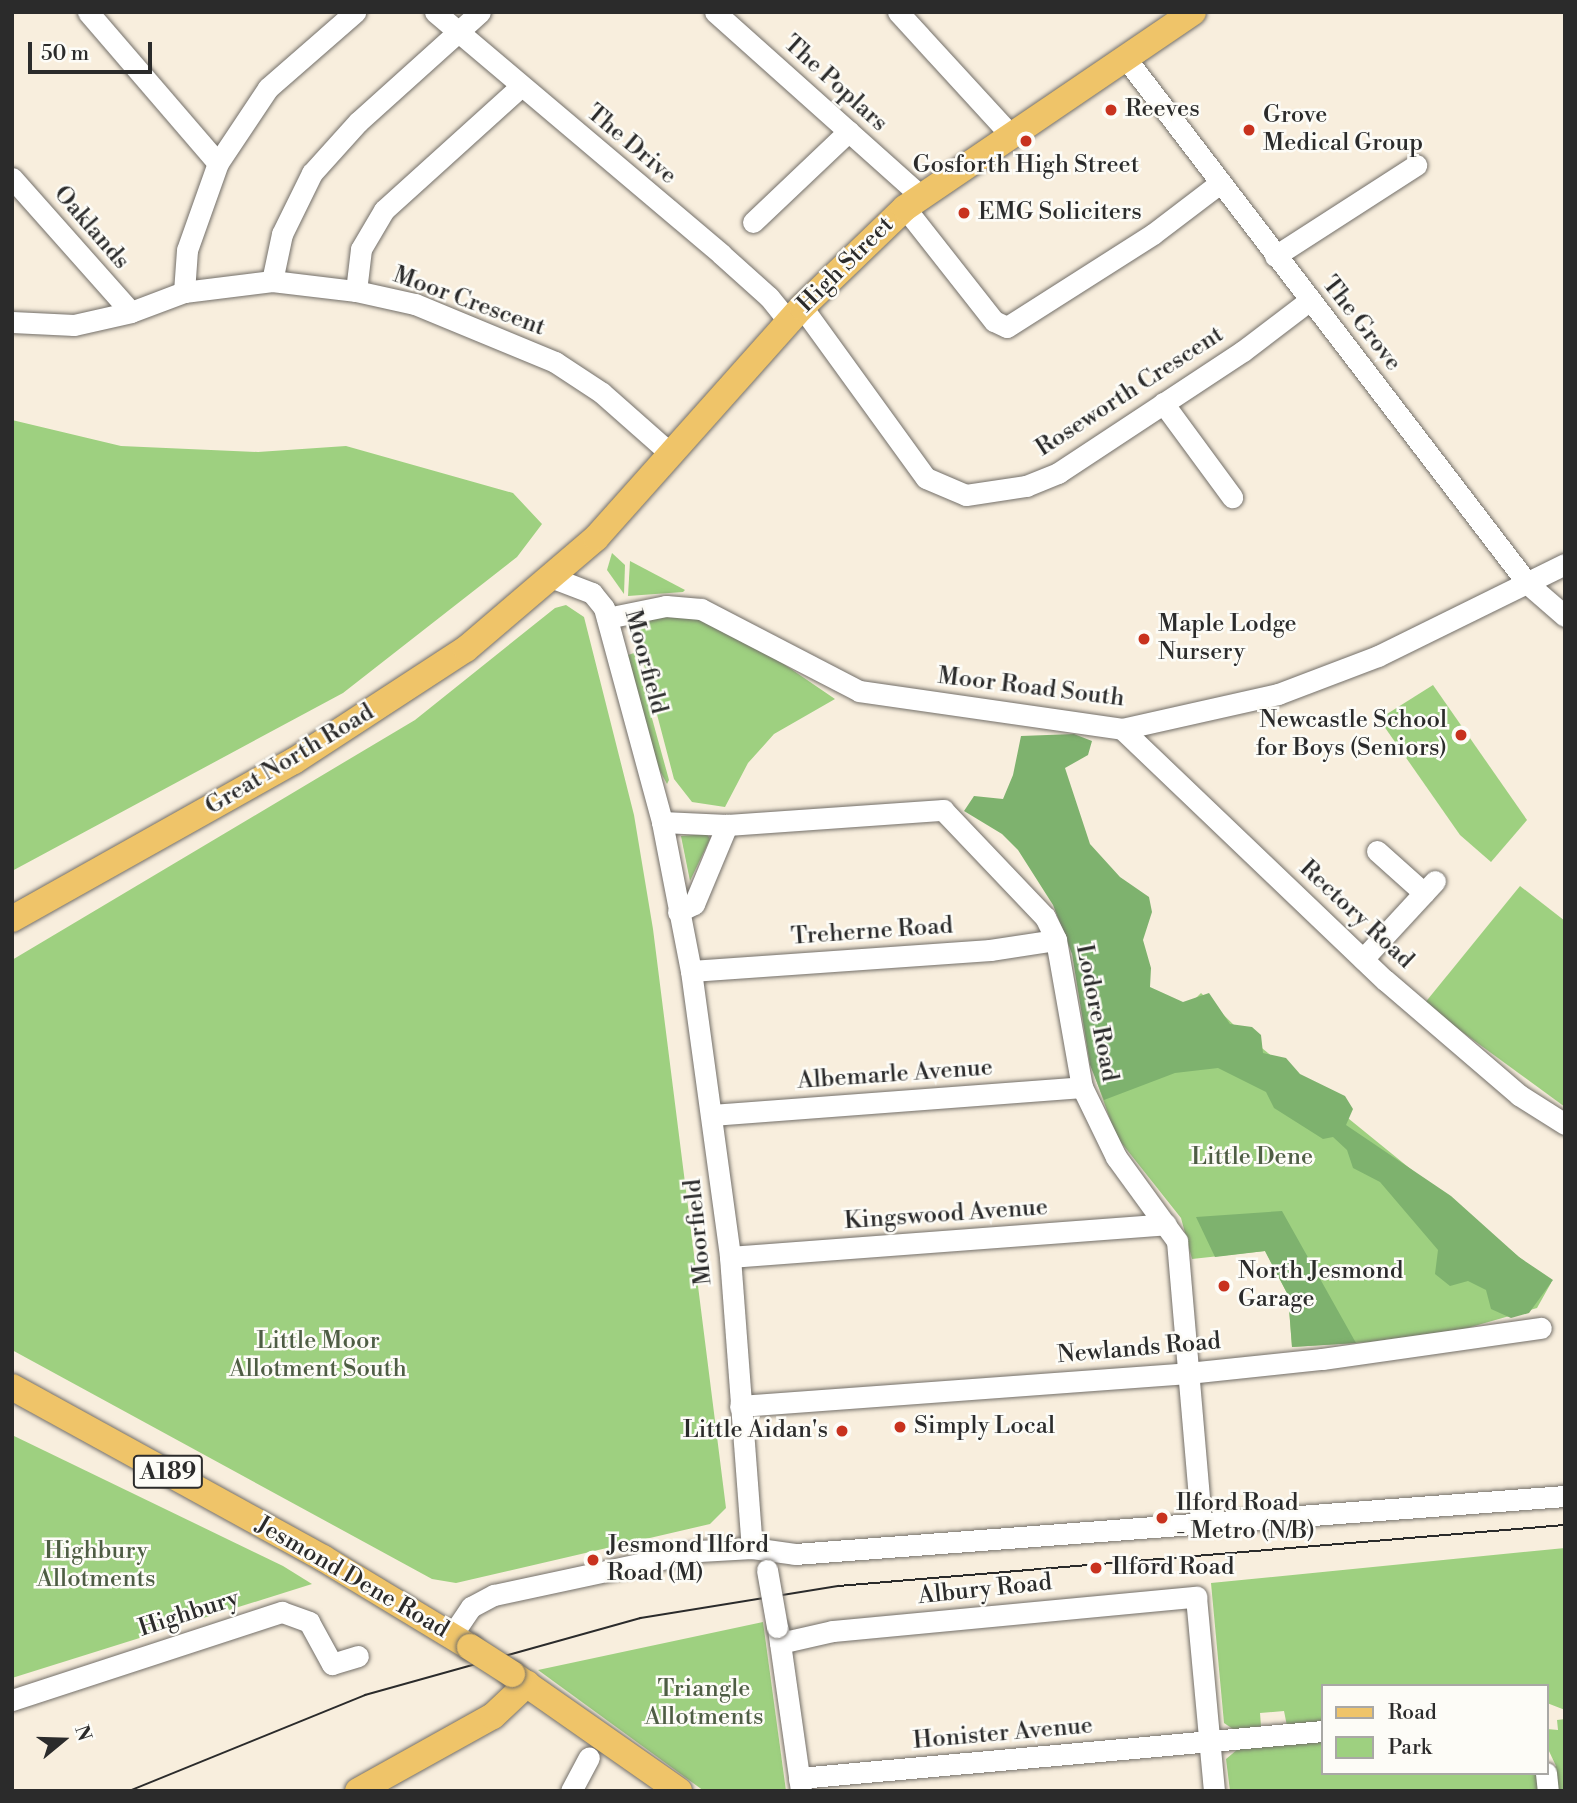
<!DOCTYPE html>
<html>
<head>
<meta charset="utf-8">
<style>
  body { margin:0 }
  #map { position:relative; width:1577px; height:1803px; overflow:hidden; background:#f8eedd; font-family:"Libre Bodoni",serif }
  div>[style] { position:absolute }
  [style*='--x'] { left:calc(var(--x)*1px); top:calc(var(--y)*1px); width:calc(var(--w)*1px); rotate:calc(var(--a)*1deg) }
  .green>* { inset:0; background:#9ed080 }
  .forest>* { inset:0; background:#7eb26e }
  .roads { filter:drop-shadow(0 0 2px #736f69) drop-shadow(0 0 2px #736f69) }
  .minor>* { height:21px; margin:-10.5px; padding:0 10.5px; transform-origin:10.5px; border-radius:10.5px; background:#fff }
  .major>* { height:26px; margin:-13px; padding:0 13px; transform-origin:13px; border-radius:13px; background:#efc469 }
  .tram>* { height:2px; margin:-1px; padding:0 1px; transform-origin:1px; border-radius:1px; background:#2b2b2b }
  .bridges { filter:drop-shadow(0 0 2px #736f69) drop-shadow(0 0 2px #736f69) }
  .minor-bridge>* { height:21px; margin:-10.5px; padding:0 10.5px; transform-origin:10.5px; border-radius:10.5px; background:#fff }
  .major-bridge>* { height:26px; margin:-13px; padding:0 13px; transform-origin:13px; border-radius:13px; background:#efc469 }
  .dots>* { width:19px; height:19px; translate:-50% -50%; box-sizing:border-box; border:4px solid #fdfcf7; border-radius:50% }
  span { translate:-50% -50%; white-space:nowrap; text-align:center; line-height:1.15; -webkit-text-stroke:5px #fdfcf7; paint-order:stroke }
  .shield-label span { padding:2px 5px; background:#fdfcf7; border:2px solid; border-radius:5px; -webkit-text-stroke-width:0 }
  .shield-label { font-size:23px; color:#2b2b2b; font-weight:700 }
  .street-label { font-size:24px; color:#2b2b2b }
  .poi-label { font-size:24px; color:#2b2b2b }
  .left { translate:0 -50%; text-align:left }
  .right { translate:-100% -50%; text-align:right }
  .park-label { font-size:24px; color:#4e5d44 }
  .frame { position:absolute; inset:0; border:14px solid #2b2b2b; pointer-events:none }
  .legend { position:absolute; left:1321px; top:1684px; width:228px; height:91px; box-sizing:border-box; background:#fdfcf7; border:2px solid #a9a8a5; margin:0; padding:9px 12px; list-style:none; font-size:21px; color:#2b2b2b }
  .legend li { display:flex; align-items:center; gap:14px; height:35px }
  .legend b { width:35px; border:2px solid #a9a8a5 }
  .north { position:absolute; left:28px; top:1705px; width:70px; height:70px; -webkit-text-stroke:5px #fdfcf7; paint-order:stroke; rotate:71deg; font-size:19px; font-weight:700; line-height:28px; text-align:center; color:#2b2b2b }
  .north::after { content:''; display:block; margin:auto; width:24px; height:32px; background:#2b2b2b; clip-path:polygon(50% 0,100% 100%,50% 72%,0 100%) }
  .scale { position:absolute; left:28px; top:42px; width:124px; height:32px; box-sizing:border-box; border:4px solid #2b2b2b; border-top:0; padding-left:9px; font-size:21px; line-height:24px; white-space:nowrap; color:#2b2b2b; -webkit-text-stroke:5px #fdfcf7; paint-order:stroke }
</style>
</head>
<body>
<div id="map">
  <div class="green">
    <div style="clip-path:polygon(12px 420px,121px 446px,258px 452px,346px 446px,513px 493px,542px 524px,517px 557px,343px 693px,12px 871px)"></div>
    <div style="clip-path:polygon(612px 553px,625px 565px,624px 594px,607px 570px)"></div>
    <div style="clip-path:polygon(630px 561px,685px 590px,683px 592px,628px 596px)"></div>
    <div style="clip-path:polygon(566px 605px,584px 617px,634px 815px,653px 929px,726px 1508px,710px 1524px,456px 1583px,432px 1579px,12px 1350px,12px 960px,415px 720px,555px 608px)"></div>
    <div style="clip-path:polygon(654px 615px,698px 618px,769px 654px,835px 699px,774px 734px,748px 763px,725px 807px,692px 802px,674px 779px,635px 631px,641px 620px)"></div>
    <div style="clip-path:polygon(634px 653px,669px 780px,667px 784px,652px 756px,625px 656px)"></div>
    <div style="clip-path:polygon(1433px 685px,1527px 820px,1491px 862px,1460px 835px,1379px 719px)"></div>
    <div style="clip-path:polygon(707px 834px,710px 839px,690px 881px,681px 836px)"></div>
    <div style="clip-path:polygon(1520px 886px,1565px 921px,1565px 1107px,1424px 1004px)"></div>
    <div style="clip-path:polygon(1201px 993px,1236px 1027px,1551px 1283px,1537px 1308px,1464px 1329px,1370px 1342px,1292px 1347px,1288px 1295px,1265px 1251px,1192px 1259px,1181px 1218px,1116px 1136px,1095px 1077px,1146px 1048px)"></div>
    <div style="clip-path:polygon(12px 1435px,283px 1566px,312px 1584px,12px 1678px)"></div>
    <div style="clip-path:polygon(1565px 1548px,1565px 1710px,1547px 1703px,1547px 1686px,1323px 1686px,1323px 1722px,1287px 1726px,1284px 1711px,1260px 1713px,1261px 1726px,1236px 1731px,1224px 1723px,1211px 1583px)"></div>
    <div style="clip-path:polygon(763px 1622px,786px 1791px,704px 1791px,538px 1670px)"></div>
    <div style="clip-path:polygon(1565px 1719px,1565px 1791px,1555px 1791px,1552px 1770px,1556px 1766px,1548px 1749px,1547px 1729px,1558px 1730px,1557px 1720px)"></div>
    <div style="clip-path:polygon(1323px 1738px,1323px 1773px,1539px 1773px,1542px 1791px,1230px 1791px,1226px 1759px,1238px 1749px)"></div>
  </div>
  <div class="forest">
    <div style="clip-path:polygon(1074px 734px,1092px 741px,1088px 755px,1065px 768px,1090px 844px,1120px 877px,1149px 897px,1152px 912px,1143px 940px,1151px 968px,1150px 987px,1183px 1002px,1209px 993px,1230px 1024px,1252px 1027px,1261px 1035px,1263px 1053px,1286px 1058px,1300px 1074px,1345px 1096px,1353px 1109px,1346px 1125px,1451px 1196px,1519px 1257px,1553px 1280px,1529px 1313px,1511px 1318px,1491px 1309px,1486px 1290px,1468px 1281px,1450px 1286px,1435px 1274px,1438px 1250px,1380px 1182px,1353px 1168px,1347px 1150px,1333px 1137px,1323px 1139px,1274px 1108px,1266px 1092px,1218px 1068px,1175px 1073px,1104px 1100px,1090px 1065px,1072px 954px,1053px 905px,1018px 850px,1002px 834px,964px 811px,974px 796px,1003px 799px,1013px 775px,1021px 736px)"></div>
    <div style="clip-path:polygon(1282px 1211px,1356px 1343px,1292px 1347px,1288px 1295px,1265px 1251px,1215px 1257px,1196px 1217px)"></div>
  </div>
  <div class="roads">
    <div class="minor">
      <div style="--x:88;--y:12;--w:199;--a:49.3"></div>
      <div style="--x:435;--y:12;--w:375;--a:40.2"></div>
      <div style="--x:721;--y:254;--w:64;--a:41.9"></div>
      <div style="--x:769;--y:297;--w:32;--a:51"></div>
      <div style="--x:715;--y:12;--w:275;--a:41.8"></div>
      <div style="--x:898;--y:12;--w:164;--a:47.5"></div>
      <div style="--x:1124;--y:56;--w:665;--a:52.58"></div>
      <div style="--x:1528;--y:584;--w:49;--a:40.9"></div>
      <div style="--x:12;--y:178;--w:179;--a:48.4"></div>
      <div style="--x:905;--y:208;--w:144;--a:51.8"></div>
      <div style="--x:994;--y:321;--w:14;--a:25"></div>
      <div style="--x:1007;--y:327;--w:173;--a:-32.5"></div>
      <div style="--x:1153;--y:234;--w:84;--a:-37.3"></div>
      <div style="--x:753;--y:222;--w:132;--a:-43.5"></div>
      <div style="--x:1275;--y:256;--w:168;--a:-32.8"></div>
      <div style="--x:272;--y:281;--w:48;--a:-78"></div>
      <div style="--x:282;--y:234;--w:68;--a:-63.8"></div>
      <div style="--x:312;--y:173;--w:69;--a:-48"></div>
      <div style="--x:358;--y:122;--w:164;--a:-42"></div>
      <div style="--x:356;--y:291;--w:42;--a:-83.2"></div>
      <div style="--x:361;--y:249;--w:45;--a:-59.5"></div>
      <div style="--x:384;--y:210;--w:183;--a:-42.1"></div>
      <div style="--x:184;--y:292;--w:42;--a:-85.9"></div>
      <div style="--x:187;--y:250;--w:92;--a:-70.4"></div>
      <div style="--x:218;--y:163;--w:90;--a:-56.3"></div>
      <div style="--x:268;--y:88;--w:116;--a:-41.1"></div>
      <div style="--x:802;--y:307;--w:211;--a:54.1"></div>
      <div style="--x:926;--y:478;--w:43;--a:23"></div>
      <div style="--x:966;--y:495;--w:61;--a:-8.5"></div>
      <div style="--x:1026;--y:486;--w:35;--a:-22"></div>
      <div style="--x:1058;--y:473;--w:222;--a:-33.4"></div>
      <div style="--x:1243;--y:351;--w:84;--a:-37.3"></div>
      <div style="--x:12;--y:322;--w:62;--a:2.8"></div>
      <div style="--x:74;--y:325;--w:58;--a:-12.8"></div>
      <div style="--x:131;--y:312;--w:57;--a:-20.7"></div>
      <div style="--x:184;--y:292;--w:89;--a:-7.1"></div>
      <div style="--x:272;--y:281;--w:85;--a:6.8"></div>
      <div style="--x:356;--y:291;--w:60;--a:12.4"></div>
      <div style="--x:415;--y:304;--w:152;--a:22.5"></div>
      <div style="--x:555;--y:362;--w:56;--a:33.4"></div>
      <div style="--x:602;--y:393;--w:92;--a:41.5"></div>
      <div style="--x:1163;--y:403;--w:117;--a:53.7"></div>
      <div style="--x:553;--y:578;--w:42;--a:21"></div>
      <div style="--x:592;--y:593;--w:19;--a:51"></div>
      <div style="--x:604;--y:608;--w:222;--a:74.8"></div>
      <div style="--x:662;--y:822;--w:152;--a:79"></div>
      <div style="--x:691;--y:971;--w:289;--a:82.2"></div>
      <div style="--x:730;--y:1257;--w:292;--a:85.7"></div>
      <div style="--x:607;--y:618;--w:60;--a:-11.5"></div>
      <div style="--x:666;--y:606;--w:35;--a:5"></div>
      <div style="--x:701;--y:609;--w:178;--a:27.4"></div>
      <div style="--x:859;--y:691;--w:266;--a:8.2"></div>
      <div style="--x:1122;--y:729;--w:160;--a:-12.6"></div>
      <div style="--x:1278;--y:694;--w:107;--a:-20.8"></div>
      <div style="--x:1378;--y:656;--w:208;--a:-26.2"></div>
      <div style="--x:1122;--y:729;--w:364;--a:43.7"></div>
      <div style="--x:1385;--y:980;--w:177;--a:40.6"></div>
      <div style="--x:1519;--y:1095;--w:54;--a:32.2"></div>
      <div style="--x:662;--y:822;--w:65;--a:2.6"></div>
      <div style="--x:727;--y:825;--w:217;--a:-4"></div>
      <div style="--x:943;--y:810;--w:148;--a:46.4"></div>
      <div style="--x:1045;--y:917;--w:25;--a:64"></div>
      <div style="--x:1056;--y:940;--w:149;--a:80"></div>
      <div style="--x:1082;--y:1087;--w:78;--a:64.1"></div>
      <div style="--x:1116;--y:1157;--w:104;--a:54"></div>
      <div style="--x:1177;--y:1241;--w:283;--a:85.1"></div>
      <div style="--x:1377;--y:851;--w:63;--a:41.8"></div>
      <div style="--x:678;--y:912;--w:18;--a:-27"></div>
      <div style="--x:694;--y:904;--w:86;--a:-67.3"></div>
      <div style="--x:1363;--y:959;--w:106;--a:-47.3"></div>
      <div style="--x:691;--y:971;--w:300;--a:-4"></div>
      <div style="--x:990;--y:950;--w:67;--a:-8.6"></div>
      <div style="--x:712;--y:1115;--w:371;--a:-4.3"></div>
      <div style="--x:730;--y:1257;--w:437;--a:-4.3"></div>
      <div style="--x:740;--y:1406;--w:449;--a:-4.2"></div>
      <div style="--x:1188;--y:1373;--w:135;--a:-6"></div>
      <div style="--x:1322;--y:1359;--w:221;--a:-8.1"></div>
      <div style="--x:778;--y:1629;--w:164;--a:81.9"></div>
      <div style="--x:452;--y:1635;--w:34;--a:-56"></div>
      <div style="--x:471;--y:1607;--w:26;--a:-28"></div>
      <div style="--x:494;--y:1595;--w:210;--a:-12.1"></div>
      <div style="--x:699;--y:1551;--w:53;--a:-3.2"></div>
      <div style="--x:752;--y:1548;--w:43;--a:7.9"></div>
      <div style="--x:795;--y:1554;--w:772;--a:-4.31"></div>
      <div style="--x:780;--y:1643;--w:54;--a:-12.8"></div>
      <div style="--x:833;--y:1631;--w:365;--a:-5.4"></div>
      <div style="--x:1196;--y:1597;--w:195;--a:84.7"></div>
      <div style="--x:12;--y:1700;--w:284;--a:-18.1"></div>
      <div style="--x:282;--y:1612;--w:29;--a:20"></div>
      <div style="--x:309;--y:1622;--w:48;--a:61.3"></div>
      <div style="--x:332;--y:1664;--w:27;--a:-17"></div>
      <div style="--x:1546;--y:1773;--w:18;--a:84"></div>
      <div style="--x:799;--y:1778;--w:526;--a:-5.13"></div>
      <div style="--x:571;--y:1791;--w:38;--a:-62"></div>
    </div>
    <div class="major">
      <div style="--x:12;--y:919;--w:323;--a:-29.3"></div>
      <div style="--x:294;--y:761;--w:205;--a:-33.1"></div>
      <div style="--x:466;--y:649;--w:171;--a:-40.5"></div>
      <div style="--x:596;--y:538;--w:310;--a:-48.3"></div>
      <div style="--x:802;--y:307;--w:143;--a:-43.9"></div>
      <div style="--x:905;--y:208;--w:348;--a:-34.2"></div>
      <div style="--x:12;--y:1387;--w:355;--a:28.8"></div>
      <div style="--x:323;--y:1558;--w:172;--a:31.2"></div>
      <div style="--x:512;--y:1674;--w:204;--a:35"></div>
      <div style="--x:358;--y:1791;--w:154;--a:-29.1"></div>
      <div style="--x:493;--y:1716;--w:47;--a:-43.3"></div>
    </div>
  </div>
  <div class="tram">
    <div style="--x:129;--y:1791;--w:255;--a:-22.1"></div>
    <div style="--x:365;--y:1695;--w:286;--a:-15.6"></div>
    <div style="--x:640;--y:1618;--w:201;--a:-9.2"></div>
    <div style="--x:838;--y:1586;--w:730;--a:-4.8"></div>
  </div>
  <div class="bridges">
    <div class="minor-bridge">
      <div style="--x:767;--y:1570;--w:58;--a:80"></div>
    </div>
    <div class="major-bridge">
      <div style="--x:470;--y:1647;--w:50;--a:32.7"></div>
    </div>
  </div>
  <div class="dots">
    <div style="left:1111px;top:110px;background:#c8321e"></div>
    <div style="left:1249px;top:130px;background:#c8321e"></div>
    <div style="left:1026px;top:141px;background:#c8321e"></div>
    <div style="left:964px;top:213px;background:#c8321e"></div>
    <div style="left:1144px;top:639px;background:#c8321e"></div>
    <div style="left:1461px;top:735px;background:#c8321e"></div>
    <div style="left:1224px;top:1286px;background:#c8321e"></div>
    <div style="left:900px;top:1427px;background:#c8321e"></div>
    <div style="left:842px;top:1431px;background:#c8321e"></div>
    <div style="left:1162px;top:1518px;background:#c8321e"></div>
    <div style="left:593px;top:1560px;background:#c8321e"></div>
    <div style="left:1096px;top:1568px;background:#c8321e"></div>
  </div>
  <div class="shield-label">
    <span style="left:168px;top:1472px">A189</span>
  </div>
  <div class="street-label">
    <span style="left:835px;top:84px;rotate:42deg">The Poplars</span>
    <span style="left:631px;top:145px;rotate:40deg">The Drive</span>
    <span style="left:91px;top:228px;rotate:49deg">Oaklands</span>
    <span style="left:846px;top:265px;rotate:-45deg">High Street</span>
    <span style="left:469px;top:302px;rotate:20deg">Moor Crescent</span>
    <span style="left:1361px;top:324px;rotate:52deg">The Grove</span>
    <span style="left:1130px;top:392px;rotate:-33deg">Roseworth Crescent</span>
    <span style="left:645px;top:662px;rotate:75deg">Moorfield</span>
    <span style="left:1031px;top:688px;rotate:7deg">Moor Road South</span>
    <span style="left:290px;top:760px;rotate:-31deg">Great North Road</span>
    <span style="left:1356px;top:915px;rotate:43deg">Rectory Road</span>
    <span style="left:872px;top:932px;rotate:-4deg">Treherne Road</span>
    <span style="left:1096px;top:1013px;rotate:79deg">Lodore Road</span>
    <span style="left:895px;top:1075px;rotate:-4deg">Albemarle Avenue</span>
    <span style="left:946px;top:1215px;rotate:-4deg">Kingswood Avenue</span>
    <span style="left:699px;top:1232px;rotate:-96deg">Moorfield</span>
    <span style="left:1139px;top:1349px;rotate:-5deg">Newlands Road</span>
    <span style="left:352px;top:1578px;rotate:30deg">Jesmond Dene Road</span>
    <span style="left:985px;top:1590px;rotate:-6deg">Albury Road</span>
    <span style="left:189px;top:1614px;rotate:-18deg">Highbury</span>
    <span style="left:1003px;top:1734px;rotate:-5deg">Honister Avenue</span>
  </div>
  <div class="poi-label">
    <span class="left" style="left:1125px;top:110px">Reeves</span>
    <span class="left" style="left:1263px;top:130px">Grove<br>Medical Group</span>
    <span style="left:1026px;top:166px">Gosforth High Street</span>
    <span class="left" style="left:978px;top:213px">EMG Soliciters</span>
    <span class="left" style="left:1158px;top:639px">Maple Lodge<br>Nursery</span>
    <span class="right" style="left:1447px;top:735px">Newcastle School<br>for Boys (Seniors)</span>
    <span class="left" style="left:1238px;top:1286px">North Jesmond<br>Garage</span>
    <span class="left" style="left:914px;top:1427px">Simply Local</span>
    <span class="right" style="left:828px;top:1431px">Little Aidan's</span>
    <span class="left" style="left:1176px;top:1518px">Ilford Road<br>- Metro (N/B)</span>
    <span class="left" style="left:607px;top:1560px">Jesmond Ilford<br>Road (M)</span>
    <span class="left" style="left:1112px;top:1568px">Ilford Road</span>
  </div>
  <div class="park-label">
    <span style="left:1252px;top:1158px">Little Dene</span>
    <span style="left:318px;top:1356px">Little Moor<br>Allotment South</span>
    <span style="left:96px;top:1566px">Highbury<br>Allotments</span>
    <span style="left:704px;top:1704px">Triangle<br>Allotments</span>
  </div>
  <div class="frame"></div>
  <ul class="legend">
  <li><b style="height:9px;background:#efc469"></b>Road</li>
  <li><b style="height:19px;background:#9ed080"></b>Park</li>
  </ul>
  <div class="north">N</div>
  <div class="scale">50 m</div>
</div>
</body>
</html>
